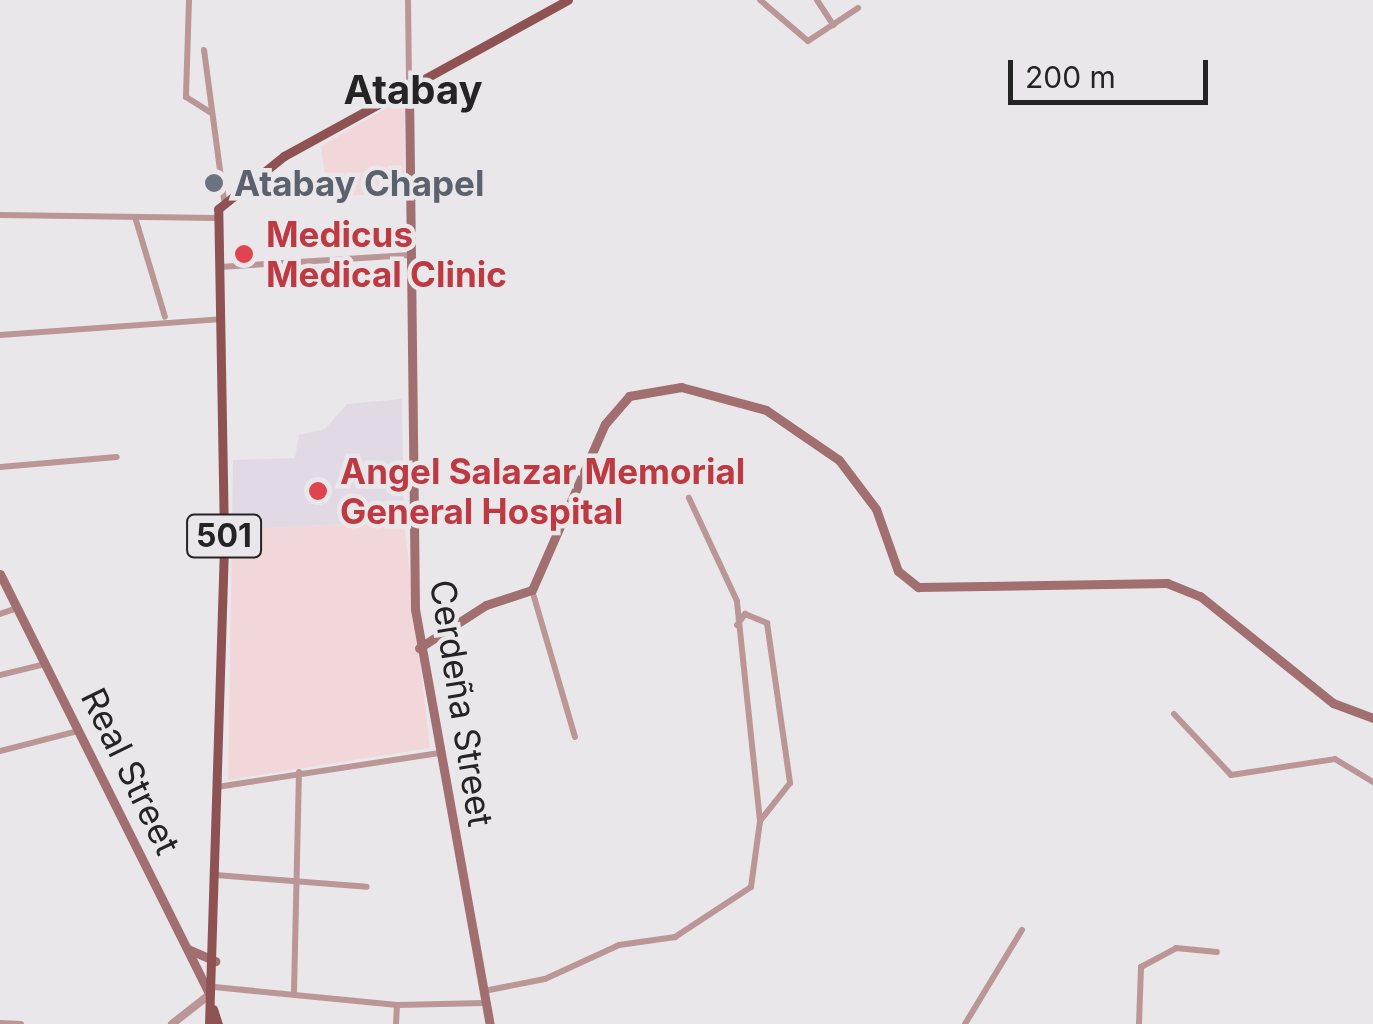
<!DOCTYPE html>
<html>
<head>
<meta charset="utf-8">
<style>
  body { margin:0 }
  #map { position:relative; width:1373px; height:1024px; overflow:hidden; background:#eae7eb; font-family:Inter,sans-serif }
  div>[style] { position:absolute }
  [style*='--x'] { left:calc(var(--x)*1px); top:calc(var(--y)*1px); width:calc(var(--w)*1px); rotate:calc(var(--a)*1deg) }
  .built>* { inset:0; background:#e1dae4 }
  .education>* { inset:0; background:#f1d7da }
  .minor>* { height:6px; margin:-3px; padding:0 3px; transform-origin:3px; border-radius:3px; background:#ba9796 }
  .tertiary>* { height:8px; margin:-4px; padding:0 4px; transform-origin:4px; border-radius:4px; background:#ba9796 }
  .secondary>* { height:9px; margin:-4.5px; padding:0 4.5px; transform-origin:4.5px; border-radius:4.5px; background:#a16f6f }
  .primary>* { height:9px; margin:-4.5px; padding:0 4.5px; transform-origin:4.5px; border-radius:4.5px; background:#8e5253 }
  .dots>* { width:28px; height:28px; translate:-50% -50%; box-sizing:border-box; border:5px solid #eae7eb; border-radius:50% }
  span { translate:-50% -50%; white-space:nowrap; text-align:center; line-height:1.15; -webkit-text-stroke:9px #eae7eb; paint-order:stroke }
  .shield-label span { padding:2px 8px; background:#eae7eb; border:2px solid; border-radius:8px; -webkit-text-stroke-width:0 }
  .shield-label { font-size:32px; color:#252425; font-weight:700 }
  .worship-label { font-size:35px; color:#5b616d; font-weight:700 }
  .left { translate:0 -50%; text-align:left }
  .health-label { font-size:35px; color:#be3a42; font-weight:700 }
  .street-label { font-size:35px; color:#252425 }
  .quarter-label { font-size:40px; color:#252425; font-weight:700 }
  .scale { position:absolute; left:1008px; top:60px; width:200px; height:45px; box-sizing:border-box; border:5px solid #252425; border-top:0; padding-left:12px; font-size:30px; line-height:35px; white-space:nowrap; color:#252425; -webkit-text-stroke:8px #eae7eb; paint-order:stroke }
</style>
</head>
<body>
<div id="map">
  <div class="built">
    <div style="clip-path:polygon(402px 399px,404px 521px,232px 530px,233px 460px,295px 458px,299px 435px,325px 429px,347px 404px)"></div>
  </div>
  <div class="education">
    <div style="clip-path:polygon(405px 97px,404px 191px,328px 198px,321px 146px)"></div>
    <div style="clip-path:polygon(404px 521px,430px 748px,228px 780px,232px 530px)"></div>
  </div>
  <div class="minor">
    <div style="--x:189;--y:0;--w:97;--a:91.8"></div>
    <div style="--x:186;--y:97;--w:28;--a:32"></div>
    <div style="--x:408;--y:0;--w:87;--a:89.3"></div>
    <div style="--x:760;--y:0;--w:63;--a:40.5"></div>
    <div style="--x:808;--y:41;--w:60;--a:-33.4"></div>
    <div style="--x:817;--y:0;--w:30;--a:57"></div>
    <div style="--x:204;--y:50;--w:150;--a:82.4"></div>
    <div style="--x:0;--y:215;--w:216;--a:0.8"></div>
    <div style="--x:135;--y:217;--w:104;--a:73.3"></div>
    <div style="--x:219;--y:267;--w:191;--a:-3.6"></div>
    <div style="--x:0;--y:335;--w:222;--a:-4.1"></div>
    <div style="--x:0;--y:467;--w:117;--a:-4.9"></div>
    <div style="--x:532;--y:590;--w:153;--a:73.7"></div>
    <div style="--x:0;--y:614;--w:18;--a:-19"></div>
    <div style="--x:737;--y:625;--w:14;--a:-54"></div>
    <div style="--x:745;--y:614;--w:24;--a:22"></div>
    <div style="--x:767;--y:623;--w:162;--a:81.8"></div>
    <div style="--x:790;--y:783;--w:48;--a:128.3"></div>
    <div style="--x:0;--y:675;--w:46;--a:-13.7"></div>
    <div style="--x:1174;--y:714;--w:83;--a:46.9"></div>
    <div style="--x:1231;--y:775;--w:105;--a:-8.7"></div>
    <div style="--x:1335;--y:759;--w:44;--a:31.2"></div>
    <div style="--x:0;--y:751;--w:81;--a:-14.4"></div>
    <div style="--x:217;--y:787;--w:225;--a:-8.7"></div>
    <div style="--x:216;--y:875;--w:151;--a:4.5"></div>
    <div style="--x:214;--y:987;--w:184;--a:5.6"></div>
    <div style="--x:397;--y:1005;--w:88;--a:-1.3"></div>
    <div style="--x:484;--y:991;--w:62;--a:-11.1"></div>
    <div style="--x:545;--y:979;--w:81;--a:-24.7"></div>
    <div style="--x:619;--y:945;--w:57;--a:-8.1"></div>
    <div style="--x:675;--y:937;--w:91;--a:-33.3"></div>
    <div style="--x:751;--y:887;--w:67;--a:-82.2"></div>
    <div style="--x:760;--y:821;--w:221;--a:-96"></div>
    <div style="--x:737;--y:601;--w:114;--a:-115"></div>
    <div style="--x:294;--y:992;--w:220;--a:-88.7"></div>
    <div style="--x:0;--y:1023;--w:21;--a:3"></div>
    <div style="--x:396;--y:1024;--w:19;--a:-87"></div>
    <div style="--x:965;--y:1024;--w:110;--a:-58.8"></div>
    <div style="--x:1139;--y:1024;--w:57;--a:-88"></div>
    <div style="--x:1141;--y:967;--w:40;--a:-28"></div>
    <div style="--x:1176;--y:948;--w:41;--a:5.6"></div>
  </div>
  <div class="tertiary">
    <div style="--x:172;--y:1024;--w:47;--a:-38.1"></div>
  </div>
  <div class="secondary">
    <div style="--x:409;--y:87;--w:522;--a:89.34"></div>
    <div style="--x:415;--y:609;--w:422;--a:79.8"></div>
    <div style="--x:0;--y:574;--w:468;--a:63.5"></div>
    <div style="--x:419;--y:648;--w:80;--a:-32.7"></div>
    <div style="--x:486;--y:605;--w:48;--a:-18.1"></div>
    <div style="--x:532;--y:590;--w:181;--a:-66.3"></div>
    <div style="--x:605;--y:424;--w:37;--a:-49"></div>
    <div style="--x:629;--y:396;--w:53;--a:-9.8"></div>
    <div style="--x:681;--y:387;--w:88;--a:15.1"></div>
    <div style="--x:766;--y:410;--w:88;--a:34.4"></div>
    <div style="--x:839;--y:460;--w:61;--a:52.9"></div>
    <div style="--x:876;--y:509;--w:66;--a:70.5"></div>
    <div style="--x:898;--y:571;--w:26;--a:39"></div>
    <div style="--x:918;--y:587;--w:249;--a:-0.9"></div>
    <div style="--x:1167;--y:583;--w:35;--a:22"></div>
    <div style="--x:1200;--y:596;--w:171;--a:38.8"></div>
    <div style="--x:1333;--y:703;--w:43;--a:20.6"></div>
    <div style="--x:188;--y:949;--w:30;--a:24"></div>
  </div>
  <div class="primary">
    <div style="--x:213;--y:1009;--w:16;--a:72"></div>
    <div style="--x:209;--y:1024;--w:486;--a:-88.2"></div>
    <div style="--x:224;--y:538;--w:329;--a:-91"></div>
    <div style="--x:218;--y:209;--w:85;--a:-38.8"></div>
    <div style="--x:284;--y:156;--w:324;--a:-28.8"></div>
  </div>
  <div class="dots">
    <div style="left:214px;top:183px;background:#6b7280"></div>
    <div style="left:244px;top:254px;background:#e0444e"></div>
    <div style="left:318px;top:491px;background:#e0444e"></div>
  </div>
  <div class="shield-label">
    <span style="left:224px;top:536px">501</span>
  </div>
  <div class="worship-label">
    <span class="left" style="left:234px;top:183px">Atabay Chapel</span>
  </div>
  <div class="health-label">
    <span class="left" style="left:266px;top:254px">Medicus<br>Medical Clinic</span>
    <span class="left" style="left:340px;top:491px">Angel Salazar Memorial<br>General Hospital</span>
  </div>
  <div class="street-label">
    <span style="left:462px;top:703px;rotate:81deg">Cerdeña Street</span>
    <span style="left:131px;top:771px;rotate:64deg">Real Street</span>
  </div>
  <div class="quarter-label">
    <span style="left:413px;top:90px">Atabay</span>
  </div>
  <div class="scale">200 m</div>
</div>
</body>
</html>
